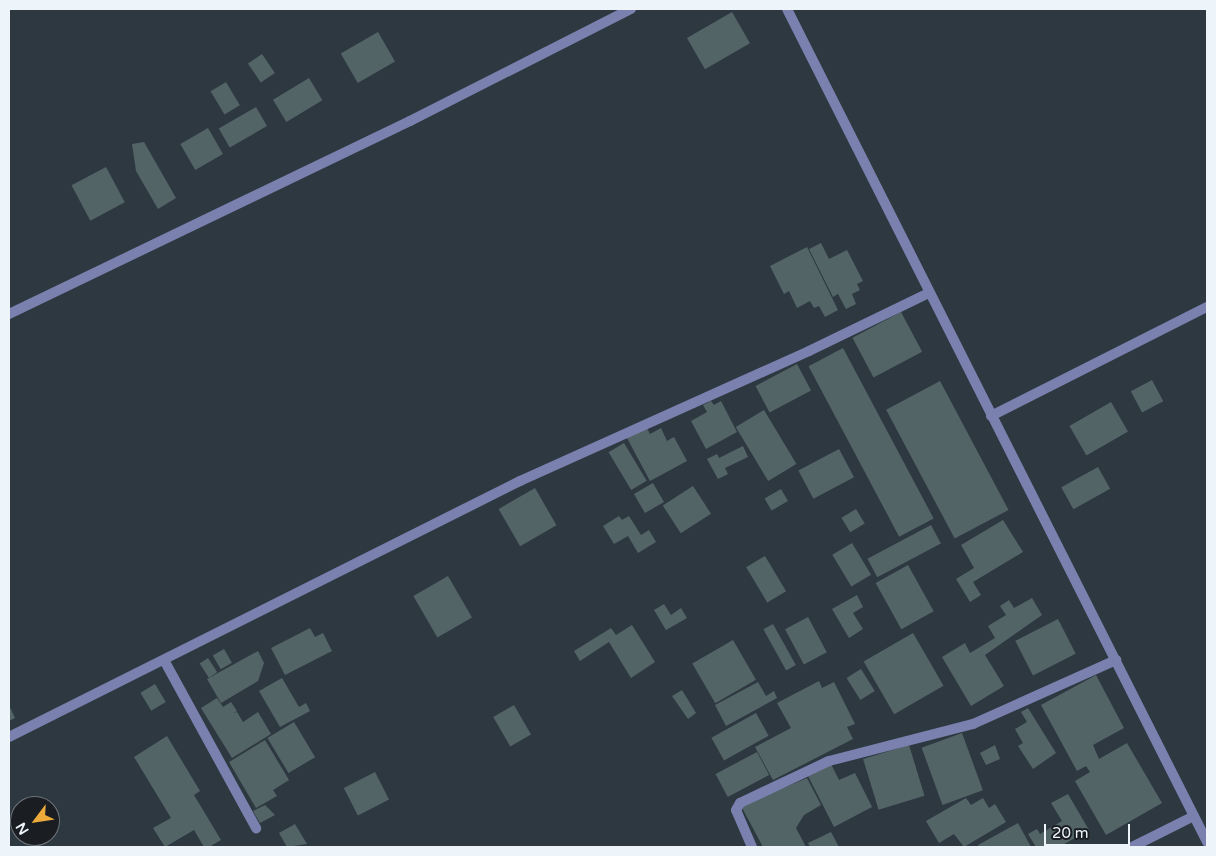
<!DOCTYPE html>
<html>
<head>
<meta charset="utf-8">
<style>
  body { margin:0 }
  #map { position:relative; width:1216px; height:856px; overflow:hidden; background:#2d3841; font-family:"Varela Round",sans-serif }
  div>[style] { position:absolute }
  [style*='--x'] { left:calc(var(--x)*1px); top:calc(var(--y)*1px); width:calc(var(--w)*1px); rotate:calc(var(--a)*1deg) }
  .building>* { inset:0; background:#536467; transform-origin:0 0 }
  .service>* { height:10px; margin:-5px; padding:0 5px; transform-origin:5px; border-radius:5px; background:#7a81ae }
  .minor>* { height:10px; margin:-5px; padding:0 5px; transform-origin:5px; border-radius:5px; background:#7a81ae }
  .tertiary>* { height:10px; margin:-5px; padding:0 5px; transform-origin:5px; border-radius:5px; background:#7a81ae }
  span { translate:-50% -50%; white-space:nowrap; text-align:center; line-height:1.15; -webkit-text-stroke:5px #1a1e23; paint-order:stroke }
  .frame { position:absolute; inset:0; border:10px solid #edf4fa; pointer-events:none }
  .north { position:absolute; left:10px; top:796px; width:50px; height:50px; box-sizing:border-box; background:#1a1e23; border:1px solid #6e7479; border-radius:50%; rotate:239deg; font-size:14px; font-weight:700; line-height:20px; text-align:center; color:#edf4fa }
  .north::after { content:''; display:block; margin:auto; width:18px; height:22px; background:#ebaa39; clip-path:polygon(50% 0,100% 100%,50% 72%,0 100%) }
  .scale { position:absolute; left:1044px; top:824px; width:86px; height:22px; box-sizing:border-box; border:2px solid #edf4fa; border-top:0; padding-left:6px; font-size:15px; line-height:18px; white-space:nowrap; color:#edf4fa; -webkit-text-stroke:4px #1a1e23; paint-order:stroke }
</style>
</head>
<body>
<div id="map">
  <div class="building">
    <div style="left:732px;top:12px;width:36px;height:52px;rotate:60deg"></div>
    <div style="left:378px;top:32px;width:34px;height:43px;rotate:60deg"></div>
    <div style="left:262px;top:54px;width:23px;height:17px;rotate:56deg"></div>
    <div style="left:309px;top:78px;width:26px;height:42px;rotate:59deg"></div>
    <div style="left:226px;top:82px;width:27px;height:18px;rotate:59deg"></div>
    <div style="left:256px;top:107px;width:22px;height:43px;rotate:60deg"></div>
    <div style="left:208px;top:128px;width:30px;height:32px;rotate:60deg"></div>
    <div style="clip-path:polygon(144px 142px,176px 198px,158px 209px,136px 171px,132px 144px)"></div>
    <div style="left:106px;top:167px;width:40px;height:39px;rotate:62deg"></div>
    <div style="clip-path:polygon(821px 243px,829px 259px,847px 250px,863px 281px,857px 284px,860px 290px,852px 294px,856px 304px,846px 309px,838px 294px,833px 297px,809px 249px)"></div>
    <div style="clip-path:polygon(807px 247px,838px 310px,825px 317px,819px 306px,814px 308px,810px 301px,797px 308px,789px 291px,784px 294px,770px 266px)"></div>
    <div style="left:901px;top:312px;width:45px;height:55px;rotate:62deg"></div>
    <div style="left:843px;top:348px;width:193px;height:39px;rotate:62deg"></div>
    <div style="left:797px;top:364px;width:30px;height:47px;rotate:62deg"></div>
    <div style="left:1152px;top:380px;width:24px;height:24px;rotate:62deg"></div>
    <div style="left:940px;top:381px;width:146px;height:61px;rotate:62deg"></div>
    <div style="clip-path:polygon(711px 401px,714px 405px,721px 401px,737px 432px,706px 449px,691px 421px,707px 412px,703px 405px)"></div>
    <div style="left:1111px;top:402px;width:34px;height:48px;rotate:60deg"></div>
    <div style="left:764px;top:410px;width:63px;height:33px;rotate:59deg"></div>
    <div style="clip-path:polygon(647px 428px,650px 434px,661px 428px,667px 441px,674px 437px,687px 461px,650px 481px,627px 438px)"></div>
    <div style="left:624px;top:443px;width:44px;height:18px;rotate:59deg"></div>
    <div style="clip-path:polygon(743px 446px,748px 457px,725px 468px,728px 474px,718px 479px,707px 459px,717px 454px,719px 458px)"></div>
    <div style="left:839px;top:449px;width:32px;height:46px;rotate:62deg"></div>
    <div style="left:1098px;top:467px;width:25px;height:42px;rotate:61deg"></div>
    <div style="left:653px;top:483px;width:22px;height:22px;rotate:60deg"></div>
    <div style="left:693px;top:486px;width:33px;height:36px;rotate:57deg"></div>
    <div style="left:535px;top:488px;width:43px;height:42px;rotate:60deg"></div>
    <div style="left:781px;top:489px;width:14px;height:19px;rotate:60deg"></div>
    <div style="left:856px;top:509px;width:17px;height:17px;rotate:59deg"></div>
    <div style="clip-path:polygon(619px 516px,622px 520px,629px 516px,641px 535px,649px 530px,656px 542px,638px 553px,628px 536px,614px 544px,603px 526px)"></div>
    <div style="clip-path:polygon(1003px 520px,1023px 552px,973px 582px,981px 595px,970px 602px,956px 579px,974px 568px,961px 545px)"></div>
    <div style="left:931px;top:525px;width:21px;height:72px;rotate:62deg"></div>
    <div style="left:852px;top:543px;width:37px;height:23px;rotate:59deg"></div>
    <div style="left:765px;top:556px;width:41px;height:22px;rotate:59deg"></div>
    <div style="left:908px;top:565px;width:53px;height:37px;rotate:61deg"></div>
    <div style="left:448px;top:576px;width:48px;height:40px;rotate:60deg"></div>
    <div style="clip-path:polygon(857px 595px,863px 607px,853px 613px,863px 629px,849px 638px,832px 609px)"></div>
    <div style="clip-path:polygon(1032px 598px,1042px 615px,985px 655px,1004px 686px,971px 706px,942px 657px,965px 643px,970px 653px,995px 638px,988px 626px,1006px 615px,1000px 606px,1009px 600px,1014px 608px)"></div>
    <div style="clip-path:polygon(664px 604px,671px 615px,681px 608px,687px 618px,666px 630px,654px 610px)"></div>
    <div style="left:808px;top:617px;width:40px;height:26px;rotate:62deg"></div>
    <div style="left:1058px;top:619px;width:39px;height:48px;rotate:63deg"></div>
    <div style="left:773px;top:624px;width:47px;height:11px;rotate:61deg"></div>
    <div style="clip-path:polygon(632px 625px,655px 662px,631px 678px,609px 642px,580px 661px,574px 651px,611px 628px,616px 635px)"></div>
    <div style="clip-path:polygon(310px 628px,315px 637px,323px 633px,332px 651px,285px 675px,271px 648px)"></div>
    <div style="left:913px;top:633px;width:61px;height:57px;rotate:60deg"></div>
    <div style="left:733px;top:640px;width:46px;height:47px;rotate:60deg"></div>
    <div style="left:224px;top:649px;width:16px;height:13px;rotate:60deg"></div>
    <div style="clip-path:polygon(258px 651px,264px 663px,258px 681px,221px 703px,207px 679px)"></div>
    <div style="left:208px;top:658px;width:17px;height:10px;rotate:57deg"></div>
    <div style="left:861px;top:669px;width:26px;height:17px;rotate:58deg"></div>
    <div style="clip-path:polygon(1096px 675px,1124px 728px,1093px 745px,1099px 759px,1127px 743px,1162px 803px,1106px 835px,1075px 781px,1090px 772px,1086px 766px,1077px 771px,1041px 705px)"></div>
    <div style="clip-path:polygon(282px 678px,299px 707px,306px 703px,310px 711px,280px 727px,259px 691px)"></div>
    <div style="clip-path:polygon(819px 681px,822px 688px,834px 682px,855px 724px,847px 727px,853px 739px,773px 780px,755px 747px,791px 728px,777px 703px)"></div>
    <div style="clip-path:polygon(758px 682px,766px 696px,774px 691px,777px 698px,726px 726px,715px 705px)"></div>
    <div style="left:155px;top:684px;width:21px;height:17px;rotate:59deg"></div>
    <div style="clip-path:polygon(682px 690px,696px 713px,688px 719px,672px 696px)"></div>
    <div style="clip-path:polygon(217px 698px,223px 707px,231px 702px,237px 711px,233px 713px,237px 712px,243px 722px,258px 712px,271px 734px,232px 758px,201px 708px)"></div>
    <div style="clip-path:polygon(9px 705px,15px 718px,9px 721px)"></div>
    <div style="left:514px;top:705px;width:34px;height:24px;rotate:60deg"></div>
    <div style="clip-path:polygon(1028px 708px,1056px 753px,1033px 769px,1018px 746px,1023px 743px,1015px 729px,1027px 722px,1021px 712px)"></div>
    <div style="left:756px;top:713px;width:26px;height:51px;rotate:61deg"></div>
    <div style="left:294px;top:722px;width:41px;height:31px;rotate:59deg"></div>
    <div style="left:962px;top:733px;width:61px;height:43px;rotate:70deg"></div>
    <div style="clip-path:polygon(167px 736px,200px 791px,194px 795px,221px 840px,209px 847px,204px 847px,194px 830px,165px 847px,153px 828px,171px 818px,134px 757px)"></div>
    <div style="clip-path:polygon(265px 740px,289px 780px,273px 790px,277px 796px,256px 808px,229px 762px)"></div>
    <div style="left:909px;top:745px;width:53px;height:48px;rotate:73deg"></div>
    <div style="clip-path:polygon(995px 745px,1000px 759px,986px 765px,980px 753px)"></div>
    <div style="left:757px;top:752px;width:26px;height:47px;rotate:62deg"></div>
    <div style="clip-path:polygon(831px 764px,839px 780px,855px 773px,872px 807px,834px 827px,808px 776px)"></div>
    <div style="left:375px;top:772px;width:31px;height:35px;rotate:63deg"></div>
    <div style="clip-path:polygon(807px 778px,821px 805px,804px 815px,796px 828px,806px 847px,763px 847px,741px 806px)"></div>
    <div style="clip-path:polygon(1068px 794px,1089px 830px,1059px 847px,1036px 847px,1028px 834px,1037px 829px,1040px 834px,1062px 821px,1051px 803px)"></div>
    <div style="clip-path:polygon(966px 798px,971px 805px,983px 798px,989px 808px,995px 804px,1006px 822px,964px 847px,954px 834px,939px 843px,926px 821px)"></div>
    <div style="clip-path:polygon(265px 805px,275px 815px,260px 823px,253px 811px)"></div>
    <div style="clip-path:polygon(1018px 823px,1031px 847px,979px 847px,978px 845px)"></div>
    <div style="clip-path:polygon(295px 824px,307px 844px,287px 847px,279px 833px)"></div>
    <div style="clip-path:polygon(831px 832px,839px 847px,810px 847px,808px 843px)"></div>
  </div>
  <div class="service">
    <div style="--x:164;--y:660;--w:192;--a:61.3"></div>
  </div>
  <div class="minor">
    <div style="--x:9;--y:314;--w:445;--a:-25.7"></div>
    <div style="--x:410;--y:121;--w:248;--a:-26.9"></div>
    <div style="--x:991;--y:416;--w:242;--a:-26.8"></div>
    <div style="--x:9;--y:737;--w:572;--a:-26.61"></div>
    <div style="--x:520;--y:481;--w:317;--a:-24.2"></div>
    <div style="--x:809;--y:351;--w:133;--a:-25.8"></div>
    <div style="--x:752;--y:847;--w:40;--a:-113.4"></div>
    <div style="--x:736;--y:810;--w:8;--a:-60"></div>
    <div style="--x:740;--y:803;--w:98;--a:-25.3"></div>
    <div style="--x:829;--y:761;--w:149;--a:-14.4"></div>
    <div style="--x:973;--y:724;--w:157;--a:-24.1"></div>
    <div style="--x:1132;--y:847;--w:69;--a:-26.6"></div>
  </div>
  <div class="tertiary">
    <div style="--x:787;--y:9;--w:933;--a:63.24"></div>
  </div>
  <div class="frame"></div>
  <div class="north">N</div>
  <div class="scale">20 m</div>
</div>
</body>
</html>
